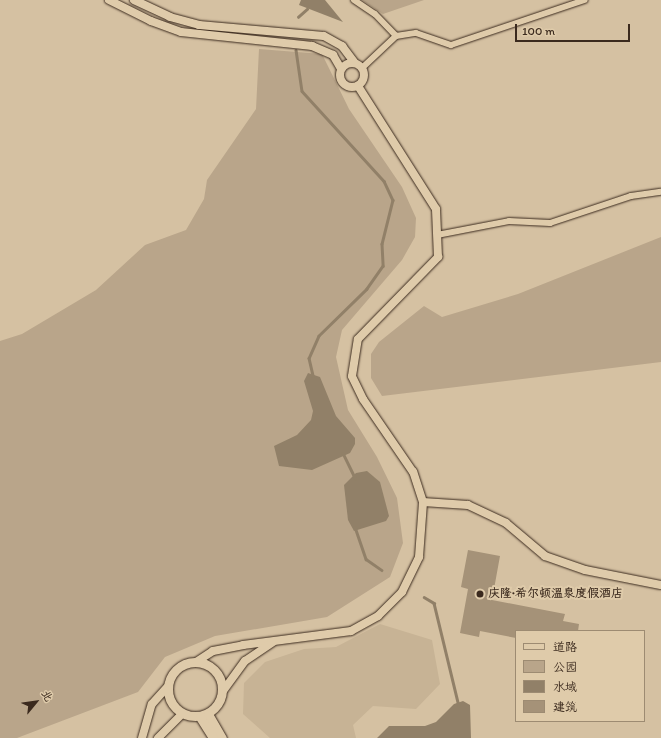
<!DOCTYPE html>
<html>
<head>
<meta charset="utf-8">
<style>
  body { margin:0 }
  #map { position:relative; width:661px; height:738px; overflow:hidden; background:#d5c1a2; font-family:Itim,"LXGW WenKai TC",sans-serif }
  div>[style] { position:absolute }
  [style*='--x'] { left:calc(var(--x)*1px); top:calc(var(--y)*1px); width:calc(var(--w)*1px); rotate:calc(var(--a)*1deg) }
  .built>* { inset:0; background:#c7b395 }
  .green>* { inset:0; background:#b9a58a }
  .water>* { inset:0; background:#918068 }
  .stream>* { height:2.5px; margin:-1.25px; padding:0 1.25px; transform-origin:1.25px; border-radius:1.25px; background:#918068 }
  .building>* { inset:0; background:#a59278 }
  .roads { filter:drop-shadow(0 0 1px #3b2a1e) drop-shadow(0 0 1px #3b2a1e) }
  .minor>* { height:6px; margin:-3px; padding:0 3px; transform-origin:3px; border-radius:3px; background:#dfcbaa }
  .tertiary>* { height:8px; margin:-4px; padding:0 4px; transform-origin:4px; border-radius:4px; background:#dfcbaa }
  .tertiary>.ring { margin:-4px; padding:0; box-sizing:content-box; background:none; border:8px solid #dfcbaa; border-radius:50% }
  .secondary>* { height:9px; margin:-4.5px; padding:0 4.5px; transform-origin:4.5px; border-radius:4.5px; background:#dfcbaa }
  .secondary>.ring { margin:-4.5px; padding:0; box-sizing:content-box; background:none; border:9px solid #dfcbaa; border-radius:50% }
  .dots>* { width:11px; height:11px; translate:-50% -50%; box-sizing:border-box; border:2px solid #dfcbaa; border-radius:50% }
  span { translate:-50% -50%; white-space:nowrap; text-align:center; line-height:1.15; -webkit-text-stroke:4px #dfcbaa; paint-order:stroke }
  .poi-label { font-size:12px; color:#3b2a1e; font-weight:700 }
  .left { translate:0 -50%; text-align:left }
  .legend { position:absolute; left:515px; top:630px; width:130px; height:92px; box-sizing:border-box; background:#dfcbaa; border:1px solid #9d8b72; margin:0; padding:5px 7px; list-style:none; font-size:12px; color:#3b2a1e }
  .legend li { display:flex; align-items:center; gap:8px; height:20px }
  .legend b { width:20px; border:1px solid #9d8b72 }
  .north { position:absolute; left:16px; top:682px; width:40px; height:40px; -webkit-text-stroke:3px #dfcbaa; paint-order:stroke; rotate:61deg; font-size:11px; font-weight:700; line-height:16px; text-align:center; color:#3b2a1e }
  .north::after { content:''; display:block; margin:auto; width:14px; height:18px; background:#3b2a1e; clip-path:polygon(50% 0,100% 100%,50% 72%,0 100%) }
  .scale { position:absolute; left:515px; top:24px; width:115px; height:18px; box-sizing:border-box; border:2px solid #3b2a1e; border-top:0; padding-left:5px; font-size:12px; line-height:14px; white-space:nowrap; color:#3b2a1e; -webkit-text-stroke:3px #dfcbaa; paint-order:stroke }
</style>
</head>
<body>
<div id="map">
  <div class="built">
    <div style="clip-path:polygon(380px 624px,432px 640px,440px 684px,416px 709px,373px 706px,353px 725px,356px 738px,270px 738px,243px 714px,244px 683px,265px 662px,304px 649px,336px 647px)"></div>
  </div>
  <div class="green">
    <div style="clip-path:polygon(362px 0,424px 0,383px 14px)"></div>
    <div style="clip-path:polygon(259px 49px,322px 54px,349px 109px,402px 187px,416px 218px,415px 237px,402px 260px,342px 330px,336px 357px,348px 410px,377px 457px,397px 498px,403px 543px,390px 577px,327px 617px,215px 636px,165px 657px,138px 692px,17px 738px,0 738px,0 341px,22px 334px,96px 290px,145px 245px,186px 230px,204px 199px,207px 180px,256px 109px)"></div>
    <div style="clip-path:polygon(661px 237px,661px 362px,382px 396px,371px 378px,371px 354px,379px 342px,424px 306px,442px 317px,518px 294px)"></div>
  </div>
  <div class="water">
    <div style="clip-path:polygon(301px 0,325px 0,343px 22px,299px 5px)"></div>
    <div style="clip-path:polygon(308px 373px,320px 377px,336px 416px,355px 438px,355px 444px,350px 453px,312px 470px,279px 466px,274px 446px,297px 435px,311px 420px,313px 411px,304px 381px)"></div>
    <div style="clip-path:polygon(367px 471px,380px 482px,389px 516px,386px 521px,354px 531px,348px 520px,344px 485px,356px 473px)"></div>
    <div style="clip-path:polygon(463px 701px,470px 705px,471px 738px,377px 738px,389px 726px,425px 726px,436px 722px,454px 704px)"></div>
  </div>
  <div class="stream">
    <div style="--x:298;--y:17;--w:12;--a:-42"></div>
    <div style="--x:296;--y:50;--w:41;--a:81.7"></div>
    <div style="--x:302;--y:91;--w:122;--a:47.7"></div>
    <div style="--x:384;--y:181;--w:21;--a:65"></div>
    <div style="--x:393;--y:200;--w:45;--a:104"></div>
    <div style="--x:382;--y:244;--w:22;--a:87"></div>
    <div style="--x:383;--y:266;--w:28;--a:125"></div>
    <div style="--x:367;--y:289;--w:67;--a:135.6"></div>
    <div style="--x:319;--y:336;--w:24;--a:114"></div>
    <div style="--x:309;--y:358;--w:18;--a:77"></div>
    <div style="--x:343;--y:453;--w:28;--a:64"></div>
    <div style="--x:355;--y:527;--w:34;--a:71"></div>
    <div style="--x:366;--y:559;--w:19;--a:35"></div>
    <div style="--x:424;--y:597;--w:12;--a:31"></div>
    <div style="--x:434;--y:603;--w:106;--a:76.4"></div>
  </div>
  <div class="building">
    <div style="clip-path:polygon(468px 550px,500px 556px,492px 600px,565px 614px,563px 621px,579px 624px,578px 631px,516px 631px,516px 638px,480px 631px,479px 637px,460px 633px,468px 589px,461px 587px)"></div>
  </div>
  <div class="roads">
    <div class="minor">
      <div style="--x:354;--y:0;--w:25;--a:34"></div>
      <div style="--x:375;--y:14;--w:30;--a:46"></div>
      <div style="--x:362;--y:68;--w:47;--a:-43.3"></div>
      <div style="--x:396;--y:36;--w:20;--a:-9"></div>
      <div style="--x:416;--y:33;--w:37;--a:19"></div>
      <div style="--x:451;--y:45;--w:141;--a:-18.6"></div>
      <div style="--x:437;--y:235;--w:73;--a:-11"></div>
      <div style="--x:509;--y:221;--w:41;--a:2.8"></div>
      <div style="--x:550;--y:223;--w:85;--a:-18.4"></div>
      <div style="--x:631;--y:196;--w:30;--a:-8"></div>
    </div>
    <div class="tertiary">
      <div style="--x:109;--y:0;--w:47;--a:26.6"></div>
      <div style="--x:151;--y:21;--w:32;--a:20"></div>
      <div style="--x:181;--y:32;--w:132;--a:6.1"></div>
      <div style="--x:312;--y:46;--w:23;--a:23"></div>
      <div style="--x:333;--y:55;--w:16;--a:60"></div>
      <div style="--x:134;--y:0;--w:40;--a:25"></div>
      <div style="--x:170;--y:17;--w:30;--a:15"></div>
      <div style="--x:199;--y:25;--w:125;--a:5"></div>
      <div style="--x:324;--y:36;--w:21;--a:29"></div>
      <div style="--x:342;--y:46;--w:21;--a:53"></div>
      <div class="ring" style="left:340px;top:63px;width:16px;height:16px"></div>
      <div style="--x:423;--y:502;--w:45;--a:3.8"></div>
      <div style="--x:468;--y:505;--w:42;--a:25.3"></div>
      <div style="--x:506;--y:523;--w:51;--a:40.2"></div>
      <div style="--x:545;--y:556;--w:42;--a:19.3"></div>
      <div style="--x:585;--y:570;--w:77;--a:11.2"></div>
      <div style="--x:196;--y:662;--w:20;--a:-33"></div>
      <div style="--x:213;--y:651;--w:31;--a:-11"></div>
      <div style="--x:243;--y:645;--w:109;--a:-7.4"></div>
      <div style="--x:351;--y:631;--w:31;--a:-29"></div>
      <div style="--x:378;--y:616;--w:34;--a:-45"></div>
      <div style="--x:402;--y:592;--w:39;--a:-64"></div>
      <div style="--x:419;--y:557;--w:55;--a:-85.8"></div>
      <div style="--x:423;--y:502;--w:32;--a:-108"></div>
      <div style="--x:413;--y:472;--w:88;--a:-124.4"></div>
      <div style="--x:363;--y:399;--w:25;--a:-116"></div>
      <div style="--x:352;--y:376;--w:37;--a:-81"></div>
      <div style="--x:358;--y:339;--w:115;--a:-45.7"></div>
      <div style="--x:438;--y:257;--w:48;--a:-92.4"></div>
      <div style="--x:436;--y:209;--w:146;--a:-122.4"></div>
      <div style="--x:223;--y:691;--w:37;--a:-54"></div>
      <div style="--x:245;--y:661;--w:34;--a:-34"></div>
      <div style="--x:142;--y:738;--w:35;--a:-74"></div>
      <div style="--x:152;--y:704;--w:24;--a:-48"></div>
      <div style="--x:158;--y:738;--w:34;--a:-45"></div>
    </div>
    <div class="secondary">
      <div class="ring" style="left:168px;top:662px;width:45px;height:45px"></div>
      <div style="--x:208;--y:714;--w:28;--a:60"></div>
      <div style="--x:200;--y:717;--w:25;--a:58"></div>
    </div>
  </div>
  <div class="dots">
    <div style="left:480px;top:594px;background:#3b2a1e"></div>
  </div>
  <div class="poi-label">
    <span class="left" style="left:488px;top:594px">庆隆·希尔顿温泉度假酒店</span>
  </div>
  <ul class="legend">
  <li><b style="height:5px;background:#dfcbaa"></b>道路</li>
  <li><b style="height:11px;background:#b9a58a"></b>公园</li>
  <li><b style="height:11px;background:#918068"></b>水域</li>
  <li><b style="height:11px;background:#a59278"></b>建筑</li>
  </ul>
  <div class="north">北</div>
  <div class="scale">100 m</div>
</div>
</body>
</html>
